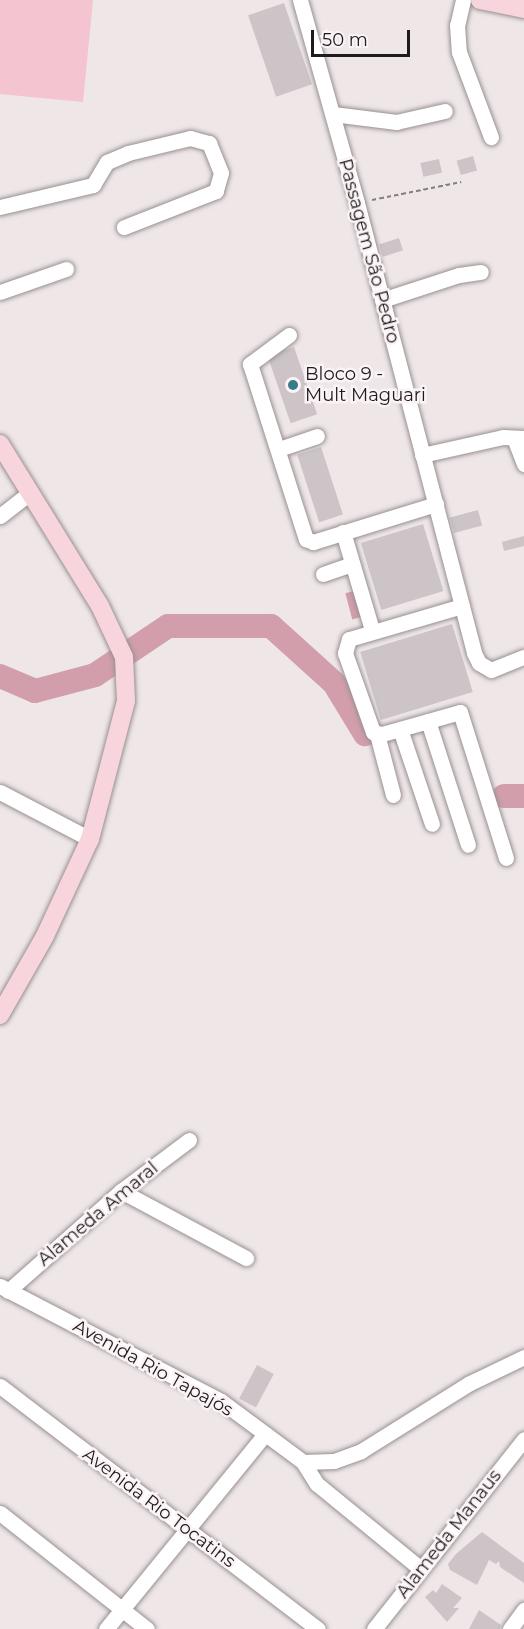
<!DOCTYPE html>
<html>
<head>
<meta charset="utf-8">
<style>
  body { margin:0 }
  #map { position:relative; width:524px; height:1629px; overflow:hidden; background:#eee6e7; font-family:Montserrat,sans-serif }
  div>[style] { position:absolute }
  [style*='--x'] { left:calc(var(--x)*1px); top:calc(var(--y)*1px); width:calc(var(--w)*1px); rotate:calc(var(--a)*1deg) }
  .green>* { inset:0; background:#f4c4d0 }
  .water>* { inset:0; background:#d29eac; transform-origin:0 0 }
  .river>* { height:24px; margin:-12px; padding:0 12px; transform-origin:12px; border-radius:12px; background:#d29eac }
  .building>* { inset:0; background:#ccc4c6; transform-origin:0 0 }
  .path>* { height:2px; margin-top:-1px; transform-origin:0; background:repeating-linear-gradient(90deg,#847e7f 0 4.5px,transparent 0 7.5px) }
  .roads { filter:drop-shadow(0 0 2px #989092) drop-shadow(0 0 2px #989092) }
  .minor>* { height:15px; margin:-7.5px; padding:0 7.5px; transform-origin:7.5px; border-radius:7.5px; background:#fff }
  .major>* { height:18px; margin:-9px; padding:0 9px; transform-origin:9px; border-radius:9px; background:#f8d4dd }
  .dots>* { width:16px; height:16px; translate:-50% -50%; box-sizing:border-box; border:3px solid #fbf3f5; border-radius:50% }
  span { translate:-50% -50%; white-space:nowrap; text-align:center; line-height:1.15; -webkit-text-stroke:5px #fbf3f5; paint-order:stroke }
  .street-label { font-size:18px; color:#1e1b1c }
  .poi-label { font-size:18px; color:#1e1b1c }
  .left { translate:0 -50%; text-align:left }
  .scale { position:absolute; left:311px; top:30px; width:99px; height:27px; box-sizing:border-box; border:3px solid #1e1b1c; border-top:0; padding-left:8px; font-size:18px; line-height:21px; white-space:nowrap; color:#1e1b1c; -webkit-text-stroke:4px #fbf3f5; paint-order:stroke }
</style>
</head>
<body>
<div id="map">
  <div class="green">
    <div style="clip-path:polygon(0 0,93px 0,83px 102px,0 94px)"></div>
  </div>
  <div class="water">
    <div style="left:354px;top:591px;width:27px;height:9px;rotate:75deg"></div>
  </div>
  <div class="river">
    <div style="--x:0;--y:676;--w:38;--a:23"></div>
    <div style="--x:35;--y:691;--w:62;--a:-14.9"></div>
    <div style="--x:95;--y:675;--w:88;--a:-33.9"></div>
    <div style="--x:168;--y:626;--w:103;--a:0"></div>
    <div style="--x:271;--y:626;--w:85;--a:42.1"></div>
    <div style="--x:334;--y:683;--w:60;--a:58.7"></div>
    <div style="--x:504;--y:796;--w:20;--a:0"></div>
  </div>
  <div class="building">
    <div style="left:284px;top:3px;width:86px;height:38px;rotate:71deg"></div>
    <div style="left:473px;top:156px;width:15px;height:17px;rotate:74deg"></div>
    <div style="left:439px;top:159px;width:14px;height:19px;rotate:78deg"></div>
    <div style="left:399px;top:238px;width:13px;height:21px;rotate:72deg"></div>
    <div style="left:294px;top:347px;width:71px;height:28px;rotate:71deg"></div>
    <div style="left:321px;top:447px;width:71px;height:25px;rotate:72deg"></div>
    <div style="left:478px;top:510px;width:16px;height:29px;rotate:75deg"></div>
    <div style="left:423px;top:524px;width:70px;height:65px;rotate:73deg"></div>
    <div style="clip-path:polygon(524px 536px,524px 546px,504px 551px,502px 542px)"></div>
    <div style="left:452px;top:624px;width:71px;height:96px;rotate:73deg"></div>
    <div style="left:257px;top:1365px;width:19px;height:38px;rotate:28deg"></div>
    <div style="clip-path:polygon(482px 1532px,524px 1563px,524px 1583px,500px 1567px,499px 1561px,496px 1564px,489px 1560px,477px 1585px,450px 1570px,448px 1564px,456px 1554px)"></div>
    <div style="clip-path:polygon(442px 1584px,462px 1598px,453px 1608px,459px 1608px,447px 1622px,425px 1597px,433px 1590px,436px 1593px)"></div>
    <div style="clip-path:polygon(479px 1610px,501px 1625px,500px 1629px,469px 1629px)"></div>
  </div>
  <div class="path">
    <div style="--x:372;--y:200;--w:91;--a:-11.4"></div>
  </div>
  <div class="roads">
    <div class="minor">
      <div style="--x:300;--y:0;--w:211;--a:74.3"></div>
      <div style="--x:357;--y:203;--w:465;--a:75.4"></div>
      <div style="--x:474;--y:653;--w:11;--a:63"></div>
      <div style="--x:479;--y:663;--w:14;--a:30"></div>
      <div style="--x:491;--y:670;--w:35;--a:-22"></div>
      <div style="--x:463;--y:0;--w:26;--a:103"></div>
      <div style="--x:457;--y:25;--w:27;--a:86"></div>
      <div style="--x:459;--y:52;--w:91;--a:69.4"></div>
      <div style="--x:333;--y:114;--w:64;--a:7.2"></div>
      <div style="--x:396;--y:122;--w:50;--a:-12.7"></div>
      <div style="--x:0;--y:207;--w:96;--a:-13.3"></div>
      <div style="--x:93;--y:185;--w:27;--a:-59"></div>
      <div style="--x:107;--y:162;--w:23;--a:-23"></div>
      <div style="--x:128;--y:153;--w:64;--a:-13.6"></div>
      <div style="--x:190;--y:138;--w:20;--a:15"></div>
      <div style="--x:209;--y:143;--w:32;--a:68"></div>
      <div style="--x:221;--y:173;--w:19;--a:106"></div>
      <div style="--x:216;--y:191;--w:99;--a:158.6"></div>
      <div style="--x:0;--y:292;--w:70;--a:-19.2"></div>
      <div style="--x:382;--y:300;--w:81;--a:-18"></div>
      <div style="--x:459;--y:275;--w:22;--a:-8"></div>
      <div style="--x:289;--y:335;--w:49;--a:143.4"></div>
      <div style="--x:250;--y:364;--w:184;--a:72.3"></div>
      <div style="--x:306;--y:539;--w:8;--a:23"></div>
      <div style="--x:313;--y:542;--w:129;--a:-17.2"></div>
      <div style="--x:514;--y:438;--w:28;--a:69"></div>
      <div style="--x:279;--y:449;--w:40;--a:-18.9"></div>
      <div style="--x:422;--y:455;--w:83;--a:-12.5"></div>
      <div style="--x:503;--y:437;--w:21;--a:3"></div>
      <div style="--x:0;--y:516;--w:37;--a:-38"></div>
      <div style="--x:343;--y:532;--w:102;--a:73.5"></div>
      <div style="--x:323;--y:574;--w:31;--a:-19"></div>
      <div style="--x:462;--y:606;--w:118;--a:163.7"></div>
      <div style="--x:349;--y:639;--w:15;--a:106"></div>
      <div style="--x:345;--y:653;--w:84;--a:70.5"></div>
      <div style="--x:373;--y:732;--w:9;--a:13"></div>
      <div style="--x:382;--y:734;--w:81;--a:-15.8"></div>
      <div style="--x:460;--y:712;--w:153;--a:72.5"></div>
      <div style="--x:428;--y:721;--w:130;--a:72.1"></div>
      <div style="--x:400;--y:729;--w:100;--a:71.4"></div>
      <div style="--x:377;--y:734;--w:63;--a:75.3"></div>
      <div style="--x:0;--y:792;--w:102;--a:27.6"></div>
      <div style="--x:121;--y:1191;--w:142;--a:28.2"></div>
      <div style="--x:0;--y:1286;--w:249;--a:27.5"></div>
      <div style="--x:221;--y:1401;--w:102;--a:36.6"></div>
      <div style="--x:303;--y:1462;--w:31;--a:-2"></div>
      <div style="--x:334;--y:1461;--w:29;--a:-20"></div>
      <div style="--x:361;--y:1451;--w:128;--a:-32"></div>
      <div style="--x:470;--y:1383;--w:60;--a:-25.7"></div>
      <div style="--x:8;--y:1291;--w:151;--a:-41.5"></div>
      <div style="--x:121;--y:1191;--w:85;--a:-36.9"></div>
      <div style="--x:0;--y:1386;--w:400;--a:37.4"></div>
      <div style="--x:303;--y:1462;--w:26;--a:58"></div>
      <div style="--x:317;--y:1484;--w:134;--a:39.3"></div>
      <div style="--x:0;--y:1513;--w:187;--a:38.3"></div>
      <div style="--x:106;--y:1629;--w:252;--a:-50.8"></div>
      <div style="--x:374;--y:1629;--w:242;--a:-51.7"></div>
      <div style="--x:510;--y:1629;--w:24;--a:-54"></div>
    </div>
    <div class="major">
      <div style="--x:480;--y:0;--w:45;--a:11.6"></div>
      <div style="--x:0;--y:444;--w:190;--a:58.3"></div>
      <div style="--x:100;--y:606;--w:56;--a:64.8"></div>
      <div style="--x:124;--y:657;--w:44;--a:87.4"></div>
      <div style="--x:126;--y:701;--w:143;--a:104.6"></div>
      <div style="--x:90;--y:839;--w:107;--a:114.9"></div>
      <div style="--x:45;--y:936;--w:91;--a:119.7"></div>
    </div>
  </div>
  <div class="dots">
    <div style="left:293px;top:385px;background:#367c89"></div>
  </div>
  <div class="street-label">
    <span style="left:369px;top:251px;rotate:75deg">Passagem São Pedro</span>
    <span style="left:98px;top:1214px;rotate:-40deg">Alameda Amaral</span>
    <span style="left:153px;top:1368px;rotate:29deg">Avenida Rio Tapajós</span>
    <span style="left:159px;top:1508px;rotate:37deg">Avenida Rio Tocatins</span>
    <span style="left:449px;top:1534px;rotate:-52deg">Alameda Manaus</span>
  </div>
  <div class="poi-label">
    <span class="left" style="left:305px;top:385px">Bloco 9 -<br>Mult Maguari</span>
  </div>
  <div class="scale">50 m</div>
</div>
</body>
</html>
